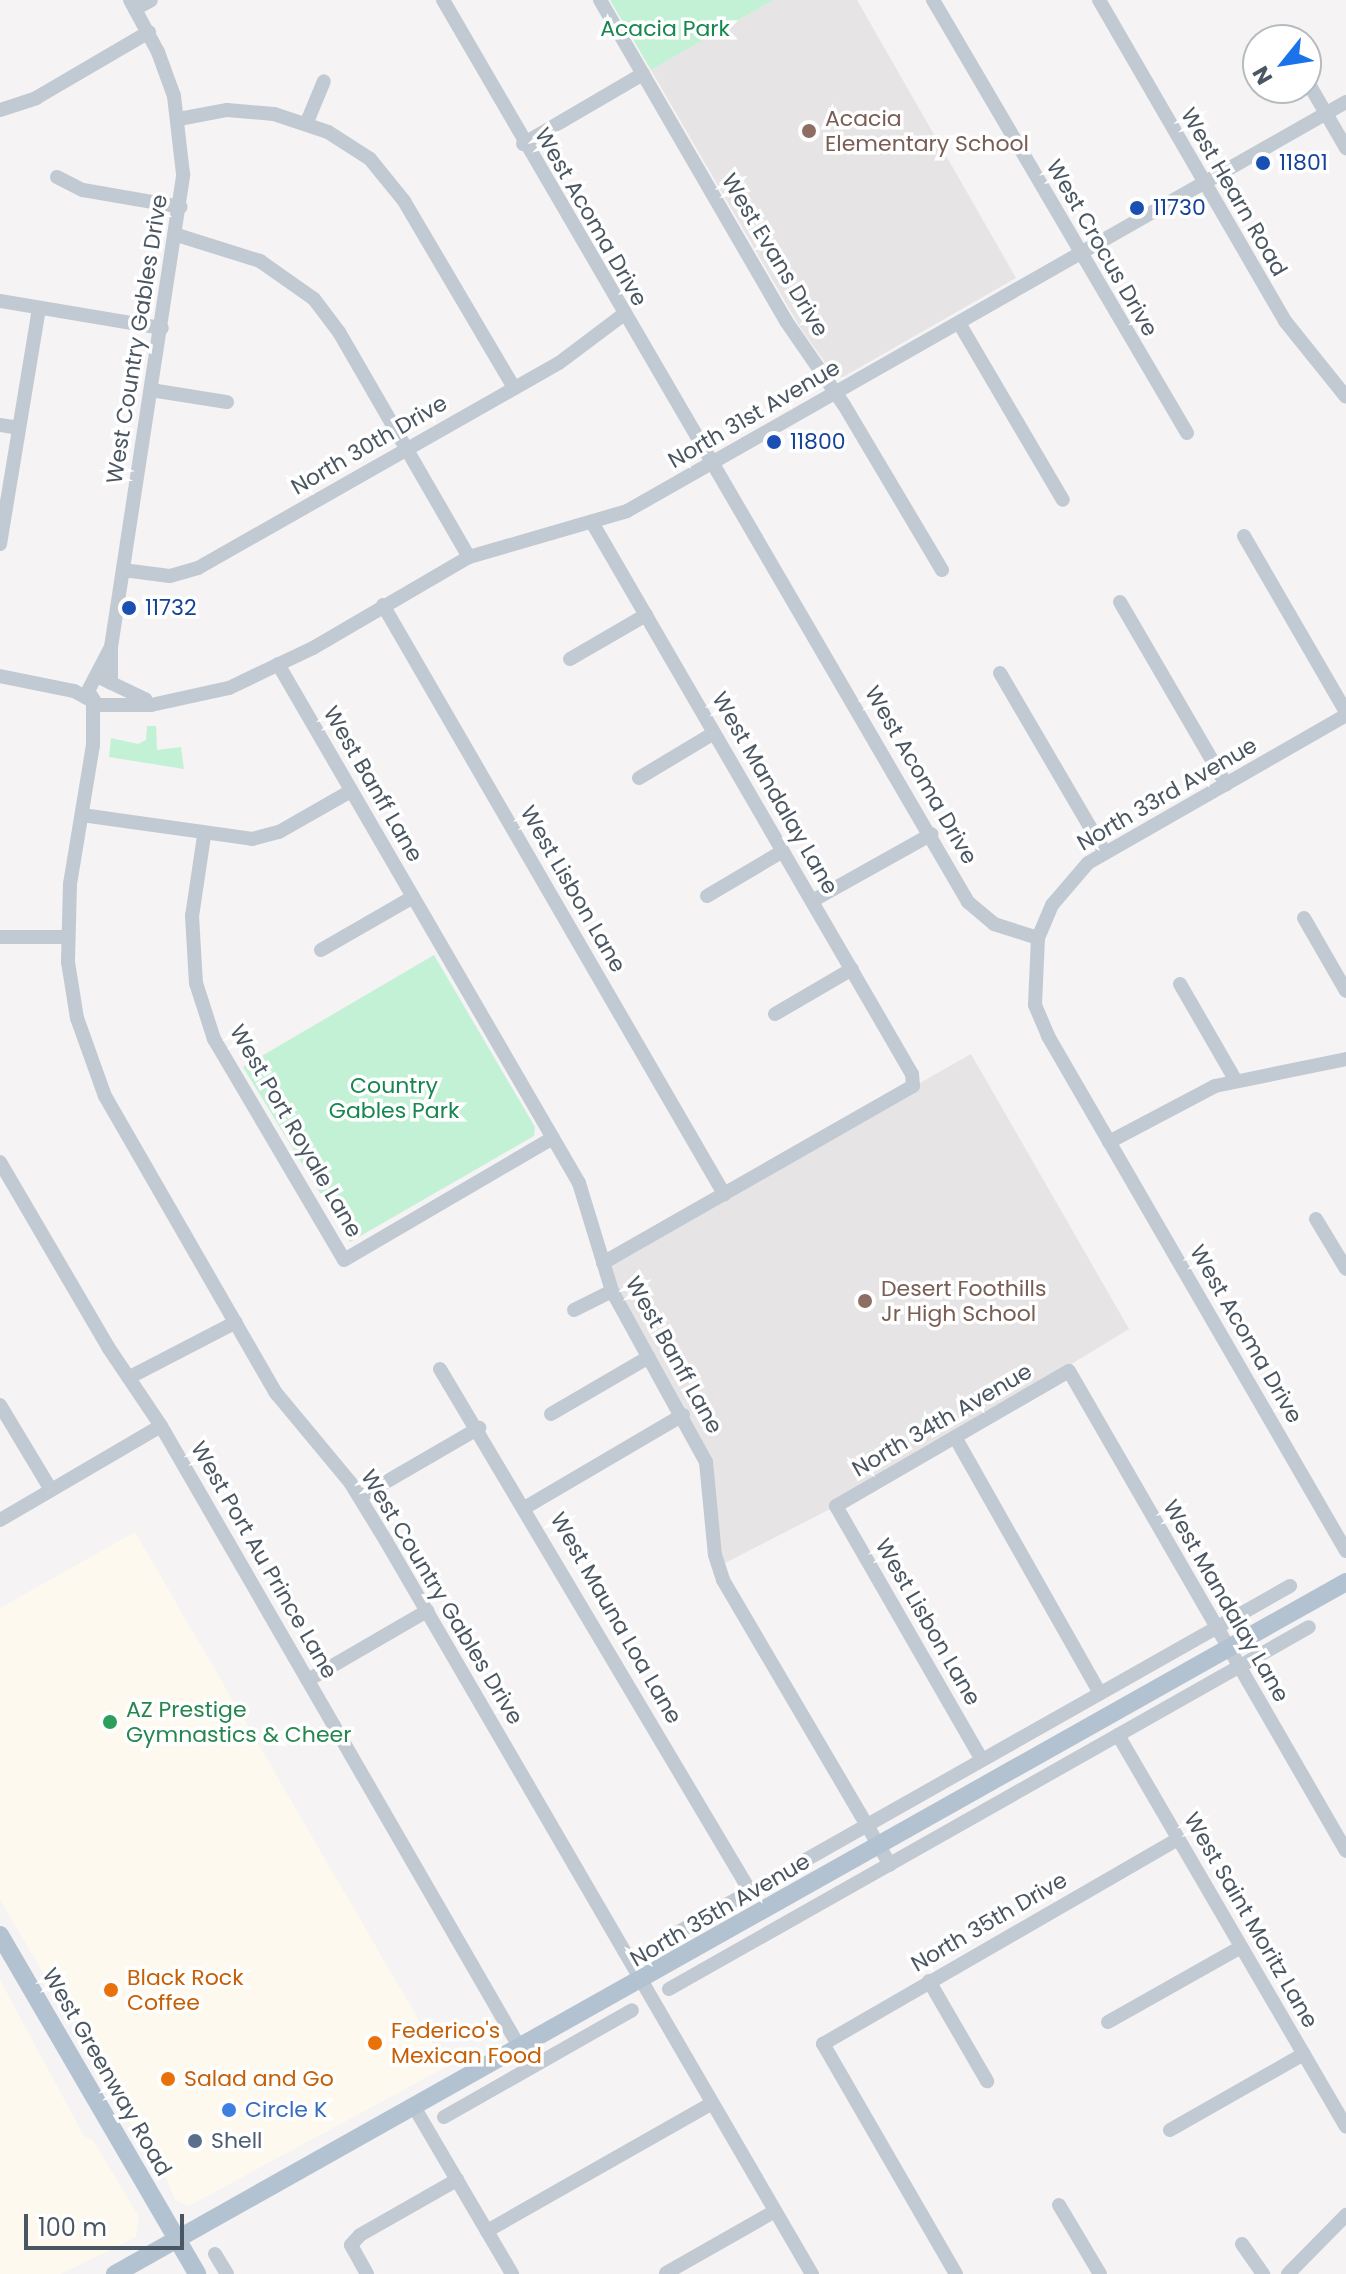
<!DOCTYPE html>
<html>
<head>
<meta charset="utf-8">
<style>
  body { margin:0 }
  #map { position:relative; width:1346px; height:2274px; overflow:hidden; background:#f5f3f3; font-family:Poppins,sans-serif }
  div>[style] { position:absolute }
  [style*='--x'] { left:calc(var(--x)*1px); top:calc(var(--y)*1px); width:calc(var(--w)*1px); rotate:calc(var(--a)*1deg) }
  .commercial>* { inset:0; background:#fdf9ef }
  .education>* { inset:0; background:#e6e4e5 }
  .green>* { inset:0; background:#c3f1d5 }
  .minor>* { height:14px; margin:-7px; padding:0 7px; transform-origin:7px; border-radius:7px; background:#c1cad2 }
  .major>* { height:18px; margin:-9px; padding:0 9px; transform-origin:9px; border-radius:9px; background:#b3c2d1 }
  .dots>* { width:22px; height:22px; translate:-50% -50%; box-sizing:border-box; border:4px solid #fff; border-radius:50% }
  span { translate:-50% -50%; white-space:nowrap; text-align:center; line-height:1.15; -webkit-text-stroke:7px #fff; paint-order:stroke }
  .park-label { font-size:22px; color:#17864f }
  .education-label { font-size:22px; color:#785e54 }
  .left { translate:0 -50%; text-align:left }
  .transit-label { font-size:22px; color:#164399 }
  .street-label { font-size:22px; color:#4a5661 }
  .leisure-label { font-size:22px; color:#27864d }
  .food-label { font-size:22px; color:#c56008 }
  .shop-label { font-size:22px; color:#366cbe }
  .service-label { font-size:22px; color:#4e5e75 }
  .north { position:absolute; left:1242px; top:24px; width:80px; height:80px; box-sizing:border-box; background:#fff; border:2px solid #b7bbc0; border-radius:50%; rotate:240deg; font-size:22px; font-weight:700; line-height:32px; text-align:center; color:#4a5661 }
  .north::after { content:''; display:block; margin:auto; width:28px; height:36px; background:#1a73e8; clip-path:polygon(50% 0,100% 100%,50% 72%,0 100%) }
  .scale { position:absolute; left:24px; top:2214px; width:160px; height:36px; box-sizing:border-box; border:4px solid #4a5661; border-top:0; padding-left:10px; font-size:24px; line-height:28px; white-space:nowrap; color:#4a5661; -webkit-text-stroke:6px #fff; paint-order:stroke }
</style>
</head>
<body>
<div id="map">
  <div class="commercial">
    <div style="clip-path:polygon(135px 1532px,446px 2067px,189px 2206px,175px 2200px,160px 2163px,129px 2121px,63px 1995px,43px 1973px,0 1899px,0 1608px)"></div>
    <div style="clip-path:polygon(0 1980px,84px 2136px,93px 2140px,139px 2217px,136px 2237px,61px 2274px,0 2274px)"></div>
  </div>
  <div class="education">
    <div style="clip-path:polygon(773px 0,857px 0,1016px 278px,843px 377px,835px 376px,801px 329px,651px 70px)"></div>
    <div style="clip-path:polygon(971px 1054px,1129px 1329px,1073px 1363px,1069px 1371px,836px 1506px,719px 1566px,709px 1478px,603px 1263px)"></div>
  </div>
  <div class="green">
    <div style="clip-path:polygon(610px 0,773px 0,651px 70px)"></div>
    <div style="clip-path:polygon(147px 726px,156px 726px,157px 750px,181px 747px,184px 769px,109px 757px,111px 738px,138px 744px,146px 740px)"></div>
    <div style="clip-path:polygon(434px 955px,535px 1127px,534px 1136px,350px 1242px,243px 1067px)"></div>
  </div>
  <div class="minor">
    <div style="--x:443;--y:0;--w:1044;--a:59.8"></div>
    <div style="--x:968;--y:902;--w:34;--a:40"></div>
    <div style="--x:994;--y:924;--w:46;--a:17.7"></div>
    <div style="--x:1038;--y:938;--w:67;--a:92.6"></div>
    <div style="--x:1035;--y:1005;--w:34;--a:67"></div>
    <div style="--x:1048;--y:1036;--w:595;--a:59.94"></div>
    <div style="--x:600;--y:0;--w:371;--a:59.9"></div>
    <div style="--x:786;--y:321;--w:102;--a:55.4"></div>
    <div style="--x:844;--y:405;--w:192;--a:59.3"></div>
    <div style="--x:933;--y:0;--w:502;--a:59.6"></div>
    <div style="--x:1099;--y:0;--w:371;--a:59.9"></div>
    <div style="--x:1285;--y:321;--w:97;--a:51.2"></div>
    <div style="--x:135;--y:9;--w:18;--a:-29"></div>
    <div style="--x:1306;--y:79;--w:80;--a:59.9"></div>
    <div style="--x:0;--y:110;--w:38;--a:-18"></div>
    <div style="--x:36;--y:98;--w:131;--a:-30.3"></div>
    <div style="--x:179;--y:119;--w:49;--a:-10.6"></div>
    <div style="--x:227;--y:110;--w:47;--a:4.9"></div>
    <div style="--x:274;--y:114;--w:57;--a:18.4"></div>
    <div style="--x:328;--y:132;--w:50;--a:32.7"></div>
    <div style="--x:370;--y:159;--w:54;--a:51"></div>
    <div style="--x:404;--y:201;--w:217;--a:59.5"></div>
    <div style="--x:307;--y:122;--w:44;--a:-67.5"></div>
    <div style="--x:523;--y:144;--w:139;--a:-30.3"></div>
    <div style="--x:57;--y:177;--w:29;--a:27"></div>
    <div style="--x:83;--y:190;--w:99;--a:9.8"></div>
    <div style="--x:177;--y:235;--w:87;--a:17.4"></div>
    <div style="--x:260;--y:261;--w:66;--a:35.1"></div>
    <div style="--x:314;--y:299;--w:41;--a:52.9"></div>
    <div style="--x:339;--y:332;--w:260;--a:60"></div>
    <div style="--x:0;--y:301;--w:164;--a:9.5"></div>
    <div style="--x:959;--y:323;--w:205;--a:59.6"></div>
    <div style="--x:151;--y:390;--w:77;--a:9"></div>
    <div style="--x:0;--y:425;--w:19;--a:9"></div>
    <div style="--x:593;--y:524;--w:636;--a:59.89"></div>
    <div style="--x:912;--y:1074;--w:12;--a:85"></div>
    <div style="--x:913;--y:1086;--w:357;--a:150.3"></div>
    <div style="--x:1244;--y:536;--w:203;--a:59.9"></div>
    <div style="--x:0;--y:544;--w:239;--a:-80.6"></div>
    <div style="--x:123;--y:570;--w:47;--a:7.3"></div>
    <div style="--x:170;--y:576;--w:29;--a:-16"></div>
    <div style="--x:198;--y:568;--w:415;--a:-29.6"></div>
    <div style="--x:559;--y:363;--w:80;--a:-36.9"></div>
    <div style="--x:1120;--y:602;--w:211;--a:59.8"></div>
    <div style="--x:383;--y:605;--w:681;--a:59.93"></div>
    <div style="--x:111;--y:647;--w:50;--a:117.6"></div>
    <div style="--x:88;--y:691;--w:17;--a:57"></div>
    <div style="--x:97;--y:705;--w:54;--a:0"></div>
    <div style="--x:151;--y:705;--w:80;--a:-12.3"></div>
    <div style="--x:229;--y:688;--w:93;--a:-25.5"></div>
    <div style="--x:313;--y:648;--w:181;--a:-30.3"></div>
    <div style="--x:469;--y:557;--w:165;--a:-16.2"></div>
    <div style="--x:627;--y:511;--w:827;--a:-29.63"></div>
    <div style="--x:570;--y:659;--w:88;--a:-30.1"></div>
    <div style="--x:278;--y:664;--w:600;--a:59.89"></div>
    <div style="--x:579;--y:1183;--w:113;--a:73"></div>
    <div style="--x:612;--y:1291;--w:195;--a:61.2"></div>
    <div style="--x:706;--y:1462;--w:93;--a:84.5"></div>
    <div style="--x:715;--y:1555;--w:26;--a:72"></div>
    <div style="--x:723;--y:1580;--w:330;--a:59.6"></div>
    <div style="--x:1000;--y:673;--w:208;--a:59.7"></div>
    <div style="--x:0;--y:676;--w:76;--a:11.5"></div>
    <div style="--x:74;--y:691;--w:18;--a:29"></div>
    <div style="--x:103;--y:679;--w:47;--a:25.5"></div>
    <div style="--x:111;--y:683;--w:36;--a:-90"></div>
    <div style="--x:111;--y:647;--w:478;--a:-81.3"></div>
    <div style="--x:183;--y:174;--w:79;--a:-96.6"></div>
    <div style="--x:174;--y:96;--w:47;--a:-110"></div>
    <div style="--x:158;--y:52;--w:59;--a:-118.3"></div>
    <div style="--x:93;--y:703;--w:42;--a:90"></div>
    <div style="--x:93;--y:745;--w:141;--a:99.4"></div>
    <div style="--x:70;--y:884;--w:78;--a:91.5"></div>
    <div style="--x:68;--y:962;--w:57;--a:80.9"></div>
    <div style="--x:77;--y:1018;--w:83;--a:70.3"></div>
    <div style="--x:105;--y:1096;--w:343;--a:60.1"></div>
    <div style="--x:276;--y:1393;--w:116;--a:50.3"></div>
    <div style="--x:350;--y:1482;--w:69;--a:58.6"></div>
    <div style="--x:386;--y:1541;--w:848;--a:59.84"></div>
    <div style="--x:639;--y:778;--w:87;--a:-31"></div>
    <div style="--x:82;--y:815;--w:172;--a:8"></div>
    <div style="--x:252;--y:839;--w:28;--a:-15"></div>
    <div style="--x:279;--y:832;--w:83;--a:-29.7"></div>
    <div style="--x:204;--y:836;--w:81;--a:98.5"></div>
    <div style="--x:192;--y:916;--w:67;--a:86.6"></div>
    <div style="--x:196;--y:983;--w:59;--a:72.2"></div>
    <div style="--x:214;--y:1039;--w:256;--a:59.5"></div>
    <div style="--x:344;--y:1260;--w:242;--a:-30.3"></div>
    <div style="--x:707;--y:896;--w:88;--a:-30.6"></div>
    <div style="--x:812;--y:901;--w:137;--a:-29.2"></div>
    <div style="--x:1304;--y:918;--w:84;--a:60.1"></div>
    <div style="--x:0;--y:937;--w:68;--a:0"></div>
    <div style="--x:1038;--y:938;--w:36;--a:-67"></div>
    <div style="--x:1052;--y:905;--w:55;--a:-49.4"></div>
    <div style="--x:1088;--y:863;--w:297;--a:-29.8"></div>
    <div style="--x:321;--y:950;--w:106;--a:-29.9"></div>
    <div style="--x:1180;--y:984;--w:112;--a:60"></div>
    <div style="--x:775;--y:1014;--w:89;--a:-30.3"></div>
    <div style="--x:1109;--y:1142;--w:120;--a:-27.8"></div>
    <div style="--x:1215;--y:1086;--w:134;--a:-11.6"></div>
    <div style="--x:0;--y:1162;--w:214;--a:59.7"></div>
    <div style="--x:108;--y:1347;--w:95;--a:56.1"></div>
    <div style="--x:161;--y:1426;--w:740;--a:60.01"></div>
    <div style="--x:1316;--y:1219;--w:58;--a:59"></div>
    <div style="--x:574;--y:1310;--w:42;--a:-26.6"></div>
    <div style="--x:440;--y:1369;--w:607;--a:59.3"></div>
    <div style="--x:130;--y:1377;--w:119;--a:-27.4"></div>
    <div style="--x:0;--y:1405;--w:99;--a:59"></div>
    <div style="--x:551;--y:1414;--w:113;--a:-30.2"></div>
    <div style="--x:955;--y:1437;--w:294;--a:60.5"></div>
    <div style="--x:360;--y:1497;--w:138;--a:-30.1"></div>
    <div style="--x:526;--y:1507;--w:182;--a:-30.4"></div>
    <div style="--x:0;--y:1520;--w:186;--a:-30.3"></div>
    <div style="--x:308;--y:1680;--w:138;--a:-30.1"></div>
    <div style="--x:1118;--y:1735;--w:453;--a:59.8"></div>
    <div style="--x:982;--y:1760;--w:293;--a:-119.9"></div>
    <div style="--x:836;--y:1506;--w:269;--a:-30.1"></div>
    <div style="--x:1069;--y:1371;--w:554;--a:60.01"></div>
    <div style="--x:680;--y:1931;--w:701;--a:-29.49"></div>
    <div style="--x:929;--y:1981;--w:116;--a:59.9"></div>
    <div style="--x:669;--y:1989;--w:735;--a:-29.49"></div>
    <div style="--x:1108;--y:2022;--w:153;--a:-29.4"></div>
    <div style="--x:413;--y:2105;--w:196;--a:59.6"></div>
    <div style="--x:444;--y:2117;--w:216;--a:-29.6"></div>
    <div style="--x:1170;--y:2130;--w:154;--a:-29.6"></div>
    <div style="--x:1059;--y:2205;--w:80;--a:59.3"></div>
    <div style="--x:487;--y:2231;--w:257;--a:-29.6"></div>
    <div style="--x:1242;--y:2244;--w:37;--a:55"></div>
    <div style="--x:215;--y:2254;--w:23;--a:59"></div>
    <div style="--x:666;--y:2273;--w:125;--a:-29.6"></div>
    <div style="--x:367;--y:2274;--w:33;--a:-119"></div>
    <div style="--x:351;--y:2245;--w:13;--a:-48"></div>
    <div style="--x:360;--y:2235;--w:112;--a:-29.6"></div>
    <div style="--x:956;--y:2274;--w:266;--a:-120"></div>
    <div style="--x:823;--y:2044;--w:410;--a:-30"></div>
    <div style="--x:1288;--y:2274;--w:83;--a:-45.5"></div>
  </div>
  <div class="major">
    <div style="--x:0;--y:1935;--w:392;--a:59.8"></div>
    <div style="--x:115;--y:2274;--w:1412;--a:-29.34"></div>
  </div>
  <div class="dots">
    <div style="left:809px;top:131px;background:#8d6e63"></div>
    <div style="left:1263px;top:163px;background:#1a4fb4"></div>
    <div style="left:1137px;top:208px;background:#1a4fb4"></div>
    <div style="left:774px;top:442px;background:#1a4fb4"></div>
    <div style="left:129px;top:608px;background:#1a4fb4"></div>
    <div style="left:865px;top:1301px;background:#8d6e63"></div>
    <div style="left:110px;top:1722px;background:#2e9e5b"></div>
    <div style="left:111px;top:1990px;background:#e8710a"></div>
    <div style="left:375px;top:2043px;background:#e8710a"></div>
    <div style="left:168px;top:2079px;background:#e8710a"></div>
    <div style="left:229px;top:2110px;background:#3f7fe0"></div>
    <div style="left:195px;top:2141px;background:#5c6f8a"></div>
  </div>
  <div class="park-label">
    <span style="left:665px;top:29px">Acacia Park</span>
    <span style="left:394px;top:1098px">Country<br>Gables Park</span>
  </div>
  <div class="education-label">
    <span class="left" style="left:825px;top:131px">Acacia<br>Elementary School</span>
    <span class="left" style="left:881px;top:1301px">Desert Foothills<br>Jr High School</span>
  </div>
  <div class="transit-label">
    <span class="left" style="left:1279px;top:163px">11801</span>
    <span class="left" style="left:1153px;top:208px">11730</span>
    <span class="left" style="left:790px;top:442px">11800</span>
    <span class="left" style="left:145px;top:608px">11732</span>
  </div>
  <div class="street-label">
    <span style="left:1234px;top:192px;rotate:60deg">West Hearn Road</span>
    <span style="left:591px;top:217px;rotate:60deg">West Acoma Drive</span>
    <span style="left:1102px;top:248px;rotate:60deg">West Crocus Drive</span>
    <span style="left:775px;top:255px;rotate:59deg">West Evans Drive</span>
    <span style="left:137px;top:339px;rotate:-81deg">West Country Gables Drive</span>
    <span style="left:754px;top:414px;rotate:-30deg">North 31st Avenue</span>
    <span style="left:369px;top:445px;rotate:-30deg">North 30th Drive</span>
    <span style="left:921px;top:775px;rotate:60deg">West Acoma Drive</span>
    <span style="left:373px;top:784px;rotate:60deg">West Banff Lane</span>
    <span style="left:775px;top:793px;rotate:60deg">West Mandalay Lane</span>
    <span style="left:1167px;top:794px;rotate:-30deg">North 33rd Avenue</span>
    <span style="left:573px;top:889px;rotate:60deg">West Lisbon Lane</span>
    <span style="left:296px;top:1131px;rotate:60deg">West Port Royale Lane</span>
    <span style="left:1246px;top:1334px;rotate:60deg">West Acoma Drive</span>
    <span style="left:674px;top:1355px;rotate:61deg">West Banff Lane</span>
    <span style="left:942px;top:1420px;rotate:-30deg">North 34th Avenue</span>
    <span style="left:264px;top:1560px;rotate:60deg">West Port Au Prince Lane</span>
    <span style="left:442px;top:1597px;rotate:59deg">West Country Gables Drive</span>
    <span style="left:1226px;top:1601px;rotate:60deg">West Mandalay Lane</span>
    <span style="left:616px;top:1618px;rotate:60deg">West Mauna Loa Lane</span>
    <span style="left:928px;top:1622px;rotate:60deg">West Lisbon Lane</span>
    <span style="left:720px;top:1910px;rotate:-30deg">North 35th Avenue</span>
    <span style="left:1251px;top:1920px;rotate:60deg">West Saint Moritz Lane</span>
    <span style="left:989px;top:1922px;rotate:-30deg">North 35th Drive</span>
    <span style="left:107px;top:2072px;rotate:60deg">West Greenway Road</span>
  </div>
  <div class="leisure-label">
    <span class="left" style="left:126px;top:1722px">AZ Prestige<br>Gymnastics &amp; Cheer</span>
  </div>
  <div class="food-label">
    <span class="left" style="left:127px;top:1990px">Black Rock<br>Coffee</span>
    <span class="left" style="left:391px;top:2043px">Federico's<br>Mexican Food</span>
    <span class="left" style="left:184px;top:2079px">Salad and Go</span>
  </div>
  <div class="shop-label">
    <span class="left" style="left:245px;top:2110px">Circle K</span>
  </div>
  <div class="service-label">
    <span class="left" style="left:211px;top:2141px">Shell</span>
  </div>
  <div class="north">N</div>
  <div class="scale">100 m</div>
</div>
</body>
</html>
